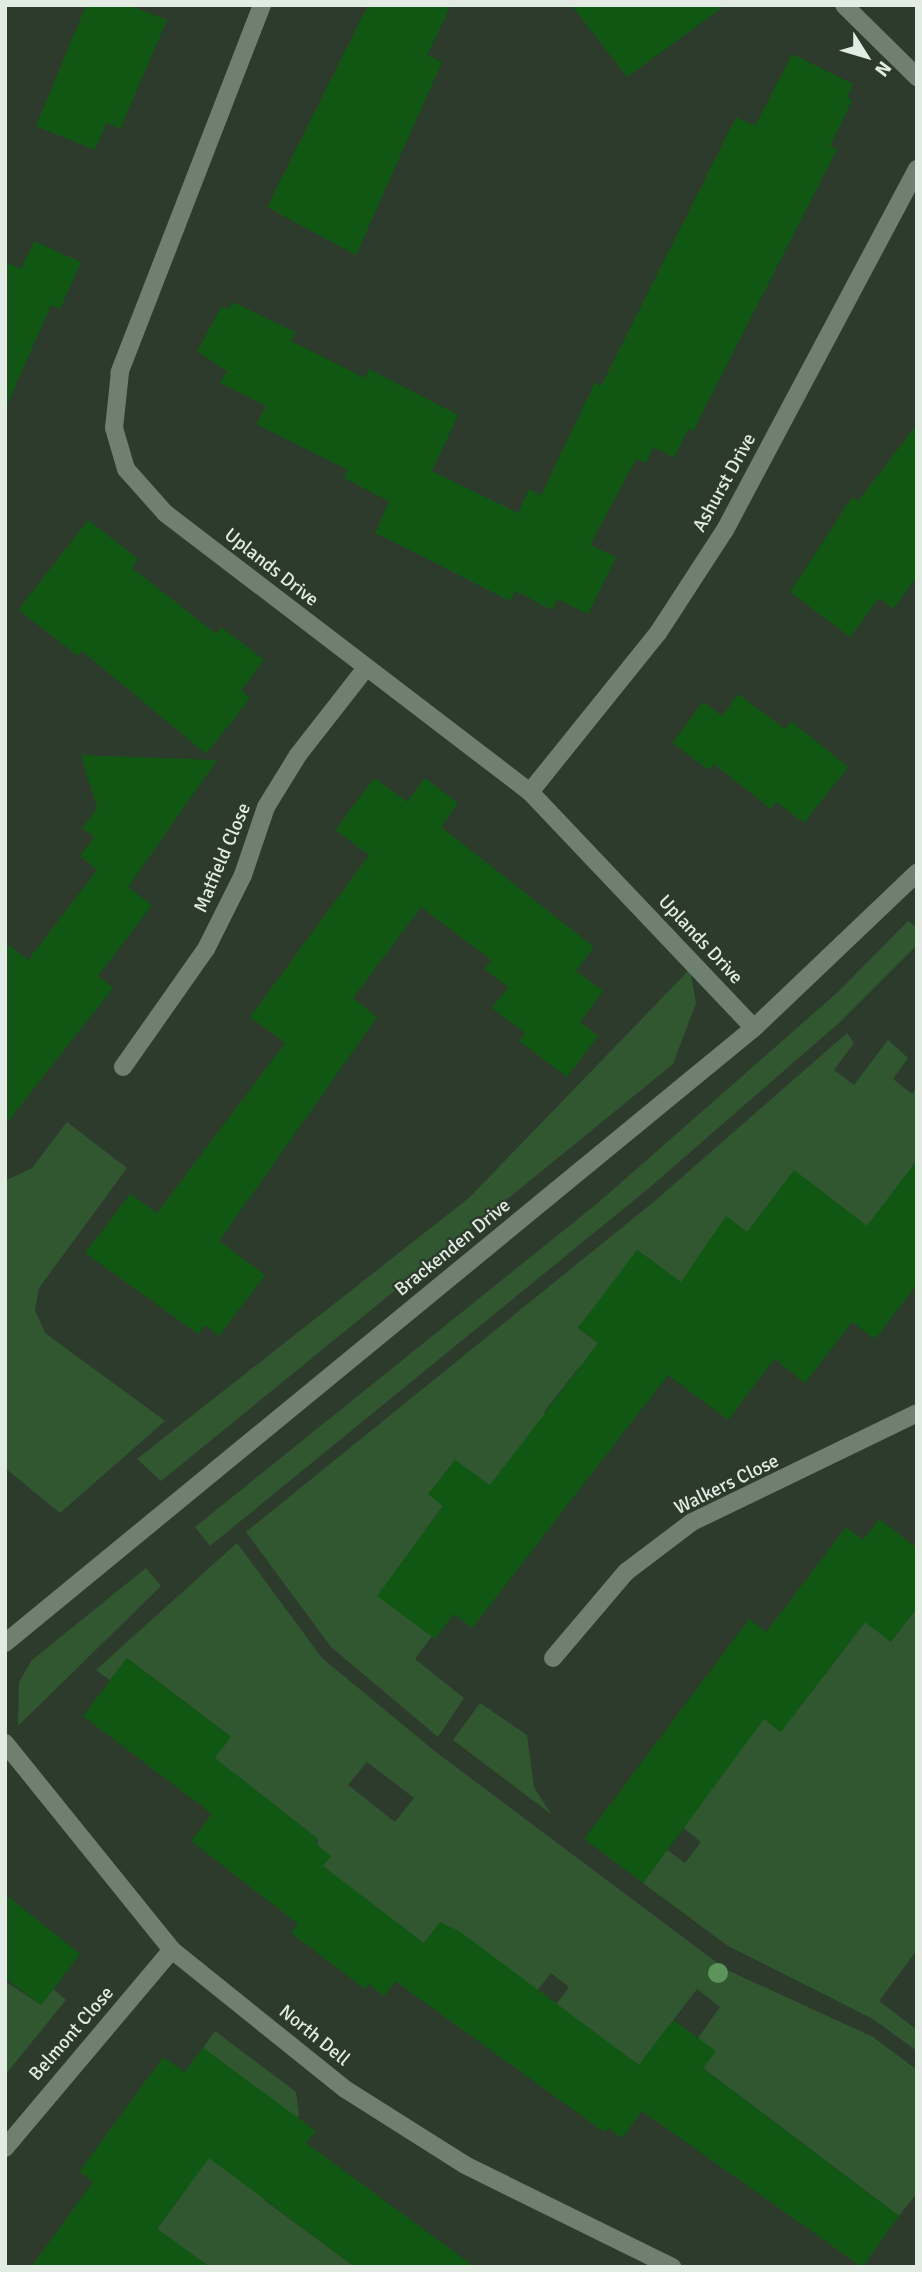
<!DOCTYPE html>
<html>
<head>
<meta charset="utf-8">
<style>
  body { margin:0 }
  #map { position:relative; width:922px; height:2272px; overflow:hidden; background:#2d3b2d; font-family:Signika,sans-serif }
  div>[style] { position:absolute }
  [style*='--x'] { left:calc(var(--x)*1px); top:calc(var(--y)*1px); width:calc(var(--w)*1px); rotate:calc(var(--a)*1deg) }
  .green>* { inset:0; background:#315730 }
  .building>* { inset:0; background:#0f5713 }
  .minor>* { height:18px; margin:-9px; padding:0 9px; transform-origin:9px; border-radius:9px; background:#708070 }
  .trees>* { width:20px; height:20px; margin:-10px; border-radius:50%; background:#5c945b }
  span { translate:-50% -50%; white-space:nowrap; text-align:center; line-height:1.15; -webkit-text-stroke:5px #2d3b2d; paint-order:stroke }
  .street-label { font-size:19px; color:#e3ece3 }
  .frame { position:absolute; inset:0; border:7px solid #e3ece3; pointer-events:none }
  .north { position:absolute; left:831px; top:21px; width:70px; height:70px; -webkit-text-stroke:5px #2d3b2d; paint-order:stroke; rotate:127deg; font-size:19px; font-weight:700; line-height:28px; text-align:center; color:#e3ece3 }
  .north::after { content:''; display:block; margin:auto; width:24px; height:32px; background:#e3ece3; clip-path:polygon(50% 0,100% 100%,50% 72%,0 100%) }
</style>
</head>
<body>
<div id="map">
  <div class="green">
    <div style="clip-path:polygon(908px 921px,917px 928px,917px 945px,840px 1022px,649px 1188px,210px 1546px,195px 1527px,599px 1202px,838px 992px)"></div>
    <div style="clip-path:polygon(690px 969px,696px 1003px,673px 1064px,161px 1481px,137px 1459px,470px 1197px)"></div>
    <div style="clip-path:polygon(evenodd,847px 1033px,854px 1043px,834px 1070px,854px 1085px,888px 1040px,908px 1058px,893px 1079px,912px 1094px,917px 1088px,917px 1189px,903px 1179px,864px 1230px,835px 1227px,846px 1210px,795px 1171px,830px 1225px,605px 1387px,579px 1367px,544px 1412px,599px 1454px,542px 1418px,494px 1480px,545px 1518px,541px 1523px,455px 1460px,429px 1494px,443px 1506px,425px 1530px,480px 1572px,415px 1659px,464px 1698px,438px 1737px,331px 1647px,246px 1532px,656px 1200px,847px 1033px,637px 1250px,678px 1280px,626px 1266px,637px 1250px,847px 1033px,591px 1311px,618px 1358px,578px 1328px,591px 1311px)"></div>
    <div style="clip-path:polygon(67px 1122px,127px 1168px,39px 1288px,35px 1310px,45px 1333px,165px 1421px,60px 1513px,5px 1468px,5px 1181px,32px 1168px)"></div>
    <div style="clip-path:polygon(evenodd,237px 1543px,322px 1658px,437px 1753px,727px 1970px,873px 2037px,917px 2070px,917px 2193px,899px 2216px,703px 2068px,698px 2038px,720px 2007px,697px 1989px,639px 2065px,555px 2006px,569px 1987px,551px 1973px,537px 1991px,440px 1922px,422px 1946px,310px 1909px,318px 1839px,240px 1778px,191px 1789px,230px 1736px,127px 1658px,110px 1680px,96px 1670px,237px 1543px,367px 1762px,414px 1798px,395px 1822px,348px 1785px,367px 1762px)"></div>
    <div style="clip-path:polygon(146px 1568px,161px 1586px,18px 1726px,19px 1682px,32px 1660px)"></div>
    <div style="clip-path:polygon(917px 1608px,917px 1950px,879px 2001px,917px 2030px,917px 2051px,873px 2019px,728px 1946px,643px 1883px,667px 1850px,685px 1863px,701px 1842px,682px 1827px,763px 1718px,781px 1732px,792px 1652px,824px 1676px,865px 1622px,891px 1641px)"></div>
    <div style="clip-path:polygon(480px 1703px,527px 1735px,534px 1787px,551px 1814px,453px 1740px)"></div>
    <div style="clip-path:polygon(5px 1981px,41px 2005px,53px 1989px,66px 2000px,5px 2075px)"></div>
    <div style="clip-path:polygon(215px 2031px,296px 2092px,299px 2115px,266px 2157px,285px 2171px,264px 2200px,355px 2267px,162px 2267px,178px 2244px,157px 2229px,187px 2188px,174px 2178px,244px 2079px,203px 2048px)"></div>
  </div>
  <div class="building">
    <div style="clip-path:polygon(86px 5px,128px 5px,167px 20px,120px 129px,106px 123px,95px 150px,36px 126px)"></div>
    <div style="clip-path:polygon(368px 5px,451px 5px,427px 55px,442px 62px,356px 255px,267px 207px)"></div>
    <div style="clip-path:polygon(571px 5px,726px 5px,627px 77px)"></div>
    <div style="clip-path:polygon(792px 54px,853px 84px,847px 97px,852px 100px,830px 146px,837px 149px,693px 431px,688px 429px,674px 458px,653px 447px,646px 463px,636px 459px,590px 545px,616px 557px,588px 614px,557px 599px,552px 610px,515px 591px,510px 601px,375px 533px,389px 501px,344px 478px,348px 470px,256px 424px,266px 406px,220px 383px,227px 371px,197px 351px,222px 306px,229px 309px,233px 302px,295px 332px,291px 341px,365px 378px,369px 369px,458px 415px,432px 471px,518px 513px,529px 489px,541px 495px,595px 382px,601px 386px,736px 117px,755px 126px)"></div>
    <div style="clip-path:polygon(34px 241px,81px 262px,60px 309px,51px 305px,5px 409px,5px 262px,21px 269px)"></div>
    <div style="clip-path:polygon(917px 424px,917px 577px,893px 609px,879px 598px,850px 637px,790px 592px,852px 497px,858px 501px)"></div>
    <div style="clip-path:polygon(88px 520px,138px 559px,132px 568px,216px 634px,221px 627px,264px 660px,241px 690px,250px 698px,206px 754px,82px 651px,78px 656px,18px 610px)"></div>
    <div style="clip-path:polygon(738px 694px,785px 729px,791px 721px,848px 767px,804px 823px,776px 802px,771px 809px,714px 764px,709px 770px,672px 743px,703px 702px,722px 716px)"></div>
    <div style="clip-path:polygon(81px 755px,217px 760px,128px 887px,152px 905px,98px 976px,113px 988px,5px 1125px,5px 943px,28px 960px,97px 870px,80px 856px,94px 837px,82px 828px,97px 808px)"></div>
    <div style="clip-path:polygon(374px 778px,407px 802px,425px 778px,458px 803px,441px 827px,594px 947px,576px 971px,603px 991px,580px 1022px,598px 1036px,567px 1077px,519px 1041px,525px 1033px,492px 1008px,508px 987px,484px 969px,491px 960px,421px 907px,353px 998px,377px 1017px,219px 1241px,265px 1275px,219px 1336px,205px 1325px,198px 1334px,85px 1253px,130px 1194px,157px 1213px,285px 1043px,250px 1017px,369px 855px,335px 830px)"></div>
    <div style="clip-path:polygon(917px 1160px,917px 1284px,875px 1339px,852px 1322px,805px 1383px,774px 1359px,728px 1420px,668px 1375px,472px 1628px,453px 1614px,435px 1639px,377px 1596px,443px 1506px,428px 1494px,455px 1460px,490px 1485px,545px 1413px,598px 1343px,578px 1328px,637px 1250px,681px 1282px,726px 1216px,747px 1232px,794px 1170px,867px 1226px)"></div>
    <div style="clip-path:polygon(879px 1519px,917px 1548px,917px 1608px,891px 1642px,865px 1622px,781px 1732px,764px 1719px,643px 1883px,584px 1839px,749px 1619px,766px 1632px,846px 1527px,863px 1540px)"></div>
    <div style="clip-path:polygon(127px 1658px,231px 1737px,215px 1758px,318px 1839px,315px 1843px,331px 1856px,323px 1866px,424px 1943px,440px 1922px,459px 1931px,639px 2065px,673px 2020px,716px 2051px,703px 2068px,899px 2216px,862px 2267px,642px 2111px,622px 2138px,608px 2128px,604px 2132px,395px 1981px,384px 1996px,369px 1984px,365px 1989px,291px 1933px,298px 1924px,191px 1841px,212px 1814px,83px 1716px)"></div>
    <div style="clip-path:polygon(5px 1894px,80px 1954px,41px 2005px,5px 1978px)"></div>
    <div style="clip-path:polygon(203px 2048px,316px 2131px,306px 2143px,475px 2267px,355px 2267px,209px 2158px,157px 2229px,210px 2267px,31px 2267px,93px 2182px,79px 2172px,163px 2057px,184px 2072px)"></div>
  </div>
  <div class="minor">
    <div style="--x:262;--y:5;--w:394;--a:111.2"></div>
    <div style="--x:120;--y:372;--w:56;--a:96.1"></div>
    <div style="--x:114;--y:428;--w:43;--a:73.7"></div>
    <div style="--x:126;--y:469;--w:59;--a:48.4"></div>
    <div style="--x:165;--y:513;--w:459;--a:37.4"></div>
    <div style="--x:530;--y:792;--w:325;--a:46.5"></div>
    <div style="--x:844;--y:5;--w:103;--a:44.6"></div>
    <div style="--x:530;--y:792;--w:204;--a:-51.2"></div>
    <div style="--x:658;--y:633;--w:123;--a:-57"></div>
    <div style="--x:725;--y:530;--w:409;--a:-62"></div>
    <div style="--x:123;--y:1067;--w:144;--a:-54.9"></div>
    <div style="--x:206;--y:949;--w:83;--a:-63.4"></div>
    <div style="--x:243;--y:875;--w:72;--a:-71.3"></div>
    <div style="--x:266;--y:807;--w:61;--a:-58.4"></div>
    <div style="--x:298;--y:755;--w:110;--a:-52"></div>
    <div style="--x:5;--y:1643;--w:969;--a:-39.39"></div>
    <div style="--x:754;--y:1028;--w:225;--a:-43.6"></div>
    <div style="--x:553;--y:1658;--w:113;--a:-49.7"></div>
    <div style="--x:626;--y:1572;--w:83;--a:-37.1"></div>
    <div style="--x:692;--y:1522;--w:250;--a:-25.8"></div>
    <div style="--x:5;--y:1743;--w:266;--a:51.1"></div>
    <div style="--x:172;--y:1950;--w:222;--a:38.8"></div>
    <div style="--x:345;--y:2089;--w:142;--a:32.3"></div>
    <div style="--x:465;--y:2165;--w:231;--a:26.2"></div>
    <div style="--x:5;--y:2148;--w:259;--a:-49.9"></div>
  </div>
  <div class="trees">
    <div style="left:718px;top:1973px"></div>
  </div>
  <div class="street-label">
    <span style="left:725px;top:483px;rotate:-61deg">Ashurst Drive</span>
    <span style="left:271px;top:568px;rotate:38deg">Uplands Drive</span>
    <span style="left:223px;top:858px;rotate:-67deg">Matfield Close</span>
    <span style="left:700px;top:940px;rotate:47deg">Uplands Drive</span>
    <span style="left:453px;top:1248px;rotate:-39deg">Brackenden Drive</span>
    <span style="left:727px;top:1485px;rotate:-26deg">Walkers Close</span>
    <span style="left:72px;top:2034px;rotate:-49deg">Belmont Close</span>
    <span style="left:314px;top:2036px;rotate:39deg">North Dell</span>
  </div>
  <div class="frame"></div>
  <div class="north">N</div>
</div>
</body>
</html>
